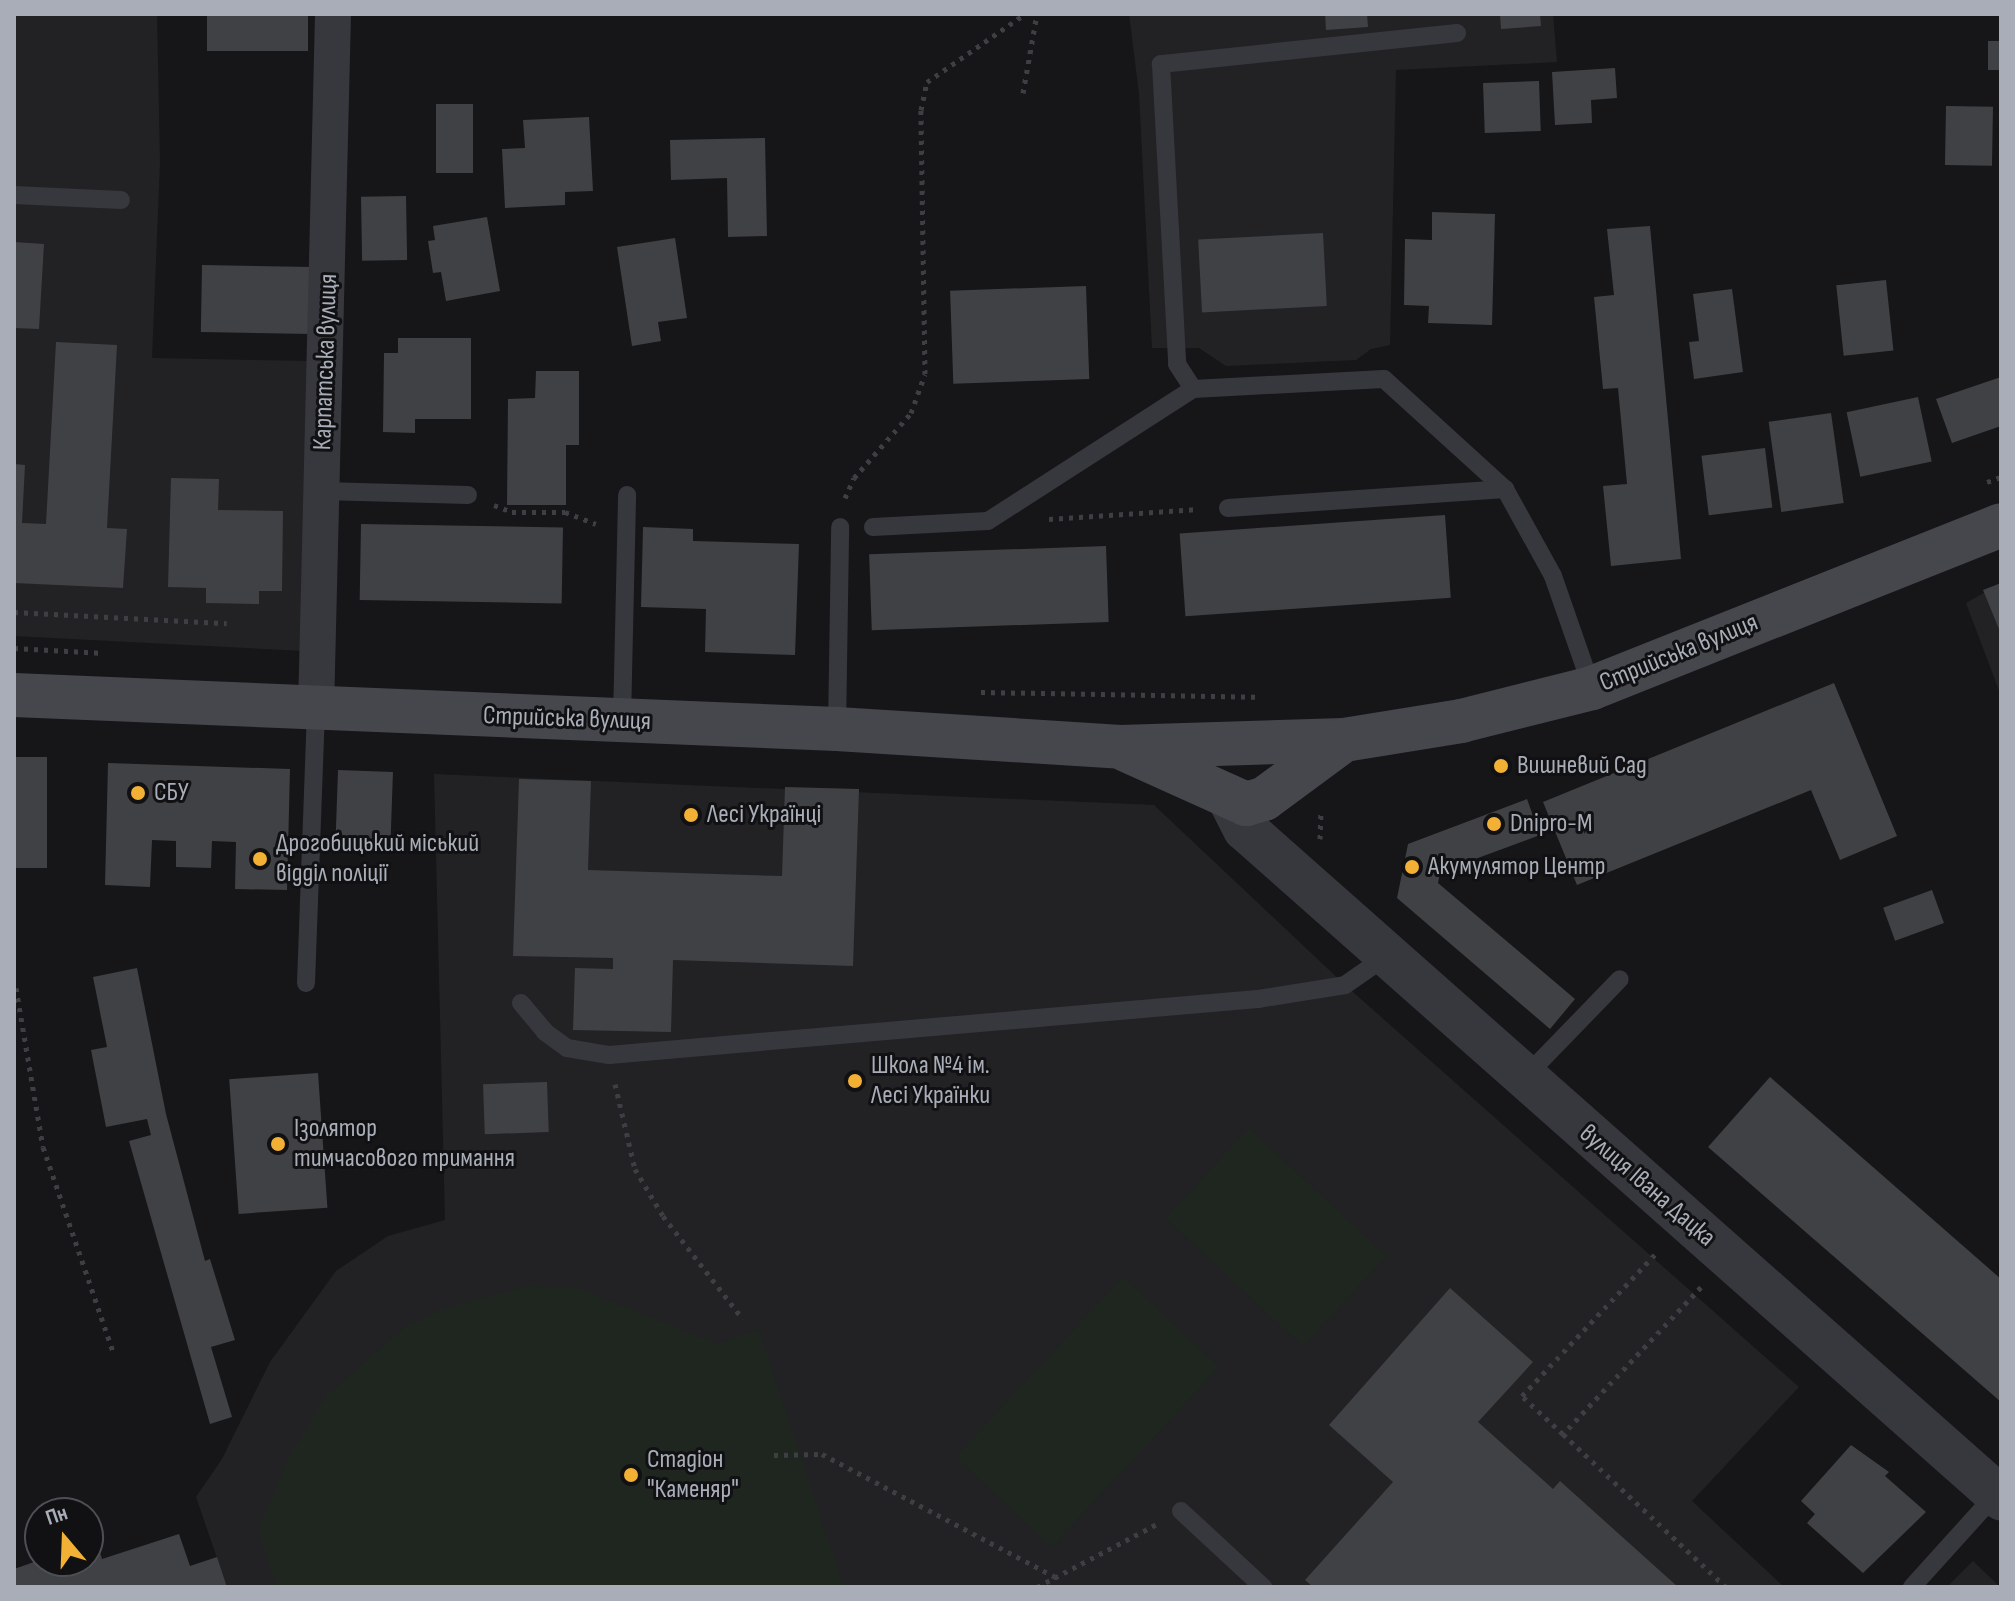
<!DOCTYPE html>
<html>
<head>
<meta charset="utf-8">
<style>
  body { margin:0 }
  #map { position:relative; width:2015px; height:1601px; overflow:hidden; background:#161618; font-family:"Sofia Sans Condensed",sans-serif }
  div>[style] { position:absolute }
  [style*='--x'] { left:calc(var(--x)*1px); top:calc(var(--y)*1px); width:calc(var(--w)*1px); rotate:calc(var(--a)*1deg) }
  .built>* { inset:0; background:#222225 }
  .green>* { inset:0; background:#1e261f; transform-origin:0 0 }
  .building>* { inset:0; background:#404145; transform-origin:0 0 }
  .path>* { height:5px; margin-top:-2.5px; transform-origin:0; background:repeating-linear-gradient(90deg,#3d3f44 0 4px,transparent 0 10px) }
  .service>* { height:18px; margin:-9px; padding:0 9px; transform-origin:9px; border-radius:9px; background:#37383d }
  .minor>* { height:36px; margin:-18px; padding:0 18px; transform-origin:18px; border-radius:18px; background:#37383d }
  .tertiary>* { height:44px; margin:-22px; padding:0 22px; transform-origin:22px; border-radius:22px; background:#37383d }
  .secondary>* { height:44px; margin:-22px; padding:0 22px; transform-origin:22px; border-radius:22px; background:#45474d }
  .dots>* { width:22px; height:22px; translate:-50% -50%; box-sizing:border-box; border:4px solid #111113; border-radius:50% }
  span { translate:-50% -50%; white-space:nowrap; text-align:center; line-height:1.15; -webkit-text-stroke:6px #111113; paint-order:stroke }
  .street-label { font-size:26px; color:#a8adb8 }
  .poi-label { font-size:26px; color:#a8adb8 }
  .left { translate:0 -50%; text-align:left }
  .frame { position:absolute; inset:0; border:16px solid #a8adb8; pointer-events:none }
  .north { position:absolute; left:24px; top:1497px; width:80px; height:80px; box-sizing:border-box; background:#111113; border:2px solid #4d4f55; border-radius:50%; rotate:341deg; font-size:22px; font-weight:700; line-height:32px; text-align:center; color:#a8adb8 }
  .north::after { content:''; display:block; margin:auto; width:28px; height:36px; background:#f2b134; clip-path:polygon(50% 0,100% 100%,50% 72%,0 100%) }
</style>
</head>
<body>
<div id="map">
  <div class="built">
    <div style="clip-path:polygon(14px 14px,157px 14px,160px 162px,152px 358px,311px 361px,304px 651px,14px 636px)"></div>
    <div style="clip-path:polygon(1129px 14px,1553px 14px,1557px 62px,1396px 70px,1390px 345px,1371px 349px,1356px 360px,1226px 366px,1199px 348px,1152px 348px,1139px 94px)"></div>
    <div style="clip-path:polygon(2001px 583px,2001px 696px,1966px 603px)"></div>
    <div style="clip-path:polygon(434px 774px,1154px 805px,1345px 985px,1799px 1387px,1692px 1501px,1784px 1587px,227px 1587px,196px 1497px,222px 1459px,270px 1362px,336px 1271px,388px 1236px,445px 1220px)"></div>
    <div style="clip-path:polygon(1973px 1561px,2000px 1587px,1947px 1587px)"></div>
  </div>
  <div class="green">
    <div style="left:1249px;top:1128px;width:188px;height:123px;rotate:43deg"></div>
    <div style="left:1123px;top:1277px;width:132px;height:246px;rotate:43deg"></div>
    <div style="clip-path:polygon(530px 1286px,578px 1288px,717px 1344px,759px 1330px,844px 1587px,277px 1587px,258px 1530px,290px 1456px,326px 1396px,403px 1329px,446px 1308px)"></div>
  </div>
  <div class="building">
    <div style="left:207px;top:14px;width:101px;height:37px"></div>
    <div style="clip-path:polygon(1325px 14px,1367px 14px,1368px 27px,1326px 30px)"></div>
    <div style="clip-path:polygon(1500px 14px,1540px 14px,1541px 26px,1501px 29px)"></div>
    <div style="left:2001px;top:41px;width:29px;height:13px;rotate:90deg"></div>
    <div style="clip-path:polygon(1615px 68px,1617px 98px,1591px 100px,1592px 123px,1555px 125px,1552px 72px)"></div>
    <div style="left:1539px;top:81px;width:50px;height:56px;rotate:88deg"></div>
    <div style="left:436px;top:104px;width:37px;height:69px"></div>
    <div style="left:1946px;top:106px;width:47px;height:59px;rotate:1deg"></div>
    <div style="clip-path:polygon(589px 117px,593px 191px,565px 192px,565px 205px,505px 208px,502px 149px,525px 148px,523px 120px)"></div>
    <div style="clip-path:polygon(765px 138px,767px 236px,728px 237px,727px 178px,671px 180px,670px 140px)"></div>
    <div style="left:406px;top:196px;width:64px;height:45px;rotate:89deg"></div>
    <div style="clip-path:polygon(1432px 212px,1495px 214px,1492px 325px,1428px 323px,1429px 306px,1404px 305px,1405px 239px,1432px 240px)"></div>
    <div style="clip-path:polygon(487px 217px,500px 291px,446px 301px,441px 272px,433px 273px,428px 241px,435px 240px,433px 226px)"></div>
    <div style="clip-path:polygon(1650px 226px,1681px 559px,1611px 566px,1603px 486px,1627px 484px,1618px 388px,1603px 389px,1594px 297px,1614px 295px,1607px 229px)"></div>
    <div style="left:1323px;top:233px;width:73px;height:125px;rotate:87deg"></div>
    <div style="clip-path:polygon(675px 238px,687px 318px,658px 322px,661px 341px,632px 346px,617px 247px)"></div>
    <div style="clip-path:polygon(14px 242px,44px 244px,39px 329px,14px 328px)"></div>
    <div style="left:202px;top:265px;width:111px;height:67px;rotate:1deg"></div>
    <div style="left:1886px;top:280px;width:71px;height:50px;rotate:84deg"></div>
    <div style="left:1086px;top:286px;width:93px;height:136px;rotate:88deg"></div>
    <div style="clip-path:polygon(1732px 289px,1743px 372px,1694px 379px,1689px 342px,1699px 341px,1693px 294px)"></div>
    <div style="clip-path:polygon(398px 338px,471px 338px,471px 419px,415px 419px,415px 433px,383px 432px,384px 353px,398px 353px)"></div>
    <div style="clip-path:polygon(56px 342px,117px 345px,107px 528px,127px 529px,123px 588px,14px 583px,14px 464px,25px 465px,22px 523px,46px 524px)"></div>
    <div style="clip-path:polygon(536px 371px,579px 371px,579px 445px,566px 445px,566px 505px,507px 505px,508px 399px,535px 398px)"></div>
    <div style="clip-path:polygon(2001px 377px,2001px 426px,1952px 443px,1936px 399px)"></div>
    <div style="left:1918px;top:397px;width:66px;height:73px;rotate:78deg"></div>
    <div style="left:1831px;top:413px;width:91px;height:63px;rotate:82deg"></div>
    <div style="left:1765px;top:448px;width:60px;height:64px;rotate:83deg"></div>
    <div style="clip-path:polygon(171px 478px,219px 479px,218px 510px,283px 511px,282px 591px,259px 591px,259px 604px,206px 603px,206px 588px,168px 587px)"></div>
    <div style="left:1445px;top:515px;width:83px;height:266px;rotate:86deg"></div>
    <div style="left:361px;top:524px;width:202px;height:76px;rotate:1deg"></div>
    <div style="clip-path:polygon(643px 527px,693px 529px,693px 541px,799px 544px,795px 655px,705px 652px,706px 609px,641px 607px)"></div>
    <div style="left:1106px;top:546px;width:76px;height:237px;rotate:88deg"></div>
    <div style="clip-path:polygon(2001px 583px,2001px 634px,1983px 590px)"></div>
    <div style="clip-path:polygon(1834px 683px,1897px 836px,1840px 860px,1811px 790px,1577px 885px,1543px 802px)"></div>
    <div style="left:14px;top:757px;width:33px;height:111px"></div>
    <div style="clip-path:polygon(108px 763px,290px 769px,287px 890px,235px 889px,236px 842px,212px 841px,211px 868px,176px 867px,176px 841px,152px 840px,150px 887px,105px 885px)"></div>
    <div style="left:338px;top:770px;width:55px;height:80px;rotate:2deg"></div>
    <div style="clip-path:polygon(519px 779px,591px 781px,588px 870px,782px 876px,785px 787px,859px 789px,853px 966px,673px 960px,671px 1032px,573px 1030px,575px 968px,613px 969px,613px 958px,513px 956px)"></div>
    <div style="clip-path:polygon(1527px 799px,1540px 835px,1440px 872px,1438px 883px,1575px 999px,1550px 1029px,1397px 898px,1408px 844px)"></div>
    <div style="left:1932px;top:890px;width:35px;height:52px;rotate:70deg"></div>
    <div style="clip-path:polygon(137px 968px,166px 1114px,205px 1261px,210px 1259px,235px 1340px,211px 1347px,232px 1417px,210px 1424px,129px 1141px,151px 1135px,147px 1119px,106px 1127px,91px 1050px,107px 1047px,93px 977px)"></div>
    <div style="left:318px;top:1073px;width:135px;height:89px;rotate:86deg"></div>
    <div style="clip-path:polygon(1770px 1077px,2001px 1279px,2001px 1402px,1708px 1147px)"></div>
    <div style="left:547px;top:1082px;width:50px;height:64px;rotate:88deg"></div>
    <div style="clip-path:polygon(1450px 1288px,1533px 1362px,1478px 1422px,1553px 1489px,1560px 1481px,1678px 1587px,1313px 1587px,1305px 1580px,1393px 1482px,1329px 1425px)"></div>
    <div style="clip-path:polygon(1851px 1445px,1889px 1472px,1885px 1476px,1926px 1512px,1863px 1573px,1807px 1523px,1815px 1514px,1801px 1501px)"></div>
    <div style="clip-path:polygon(179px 1534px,190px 1566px,217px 1557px,227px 1587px,14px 1587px,14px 1569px,40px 1560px,88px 1561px,88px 1545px,97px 1542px,102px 1559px)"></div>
  </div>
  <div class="path">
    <div style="--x:1023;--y:93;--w:80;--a:-80"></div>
    <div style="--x:1987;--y:482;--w:15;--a:-20"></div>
    <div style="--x:845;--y:498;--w:22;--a:-66"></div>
    <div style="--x:854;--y:478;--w:86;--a:-48.8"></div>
    <div style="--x:911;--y:413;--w:41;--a:-70.3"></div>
    <div style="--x:925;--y:374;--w:264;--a:-90.9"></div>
    <div style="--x:921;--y:110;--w:29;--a:-78"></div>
    <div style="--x:927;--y:82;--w:119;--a:-34.8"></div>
    <div style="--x:494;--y:505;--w:19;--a:21"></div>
    <div style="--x:512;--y:512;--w:53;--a:0"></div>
    <div style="--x:565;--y:512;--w:33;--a:21"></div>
    <div style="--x:1049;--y:519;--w:150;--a:-3.8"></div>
    <div style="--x:14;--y:612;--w:213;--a:3"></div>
    <div style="--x:14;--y:648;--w:90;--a:3.2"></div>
    <div style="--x:981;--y:692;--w:274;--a:1"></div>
    <div style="--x:1320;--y:839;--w:26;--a:-88"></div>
    <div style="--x:16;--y:988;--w:161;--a:80.4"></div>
    <div style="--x:43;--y:1147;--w:219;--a:71.1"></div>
    <div style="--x:615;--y:1084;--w:87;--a:76.8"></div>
    <div style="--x:635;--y:1169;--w:55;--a:59.2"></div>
    <div style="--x:663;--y:1216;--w:130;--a:52.2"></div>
    <div style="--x:1701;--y:1287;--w:202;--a:133.2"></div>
    <div style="--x:1563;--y:1434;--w:224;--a:43.2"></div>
    <div style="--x:1563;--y:1434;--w:56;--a:-137.2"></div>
    <div style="--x:1522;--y:1396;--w:199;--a:-46.8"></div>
    <div style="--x:774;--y:1455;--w:48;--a:-1.2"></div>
    <div style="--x:822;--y:1454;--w:266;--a:27.8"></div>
    <div style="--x:1037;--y:1587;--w:136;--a:-27.7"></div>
  </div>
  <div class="service">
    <div style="--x:1457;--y:33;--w:298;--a:174"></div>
    <div style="--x:1161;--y:64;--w:300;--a:86.9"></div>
    <div style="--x:1177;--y:364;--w:30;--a:57"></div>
    <div style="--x:1193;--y:389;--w:191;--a:-3"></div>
    <div style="--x:1384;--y:379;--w:164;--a:42.3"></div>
    <div style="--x:1505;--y:489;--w:99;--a:61.1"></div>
    <div style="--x:1553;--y:576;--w:119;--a:70.8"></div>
    <div style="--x:14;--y:195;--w:107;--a:2.7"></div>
    <div style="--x:323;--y:491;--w:145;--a:1.6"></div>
    <div style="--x:1228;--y:508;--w:278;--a:-3.9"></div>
    <div style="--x:873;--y:527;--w:115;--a:-3"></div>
    <div style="--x:988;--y:521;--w:244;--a:-32.8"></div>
    <div style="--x:622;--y:720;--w:225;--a:-88.7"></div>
    <div style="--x:837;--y:729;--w:202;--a:-89.1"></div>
    <div style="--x:306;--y:983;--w:273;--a:-87.9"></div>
    <div style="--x:521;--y:1003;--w:38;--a:50"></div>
    <div style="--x:545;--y:1032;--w:27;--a:36"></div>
    <div style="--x:567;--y:1048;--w:43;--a:9.5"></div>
    <div style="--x:609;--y:1055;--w:651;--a:-4.93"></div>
    <div style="--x:1258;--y:999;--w:88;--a:-9.1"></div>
    <div style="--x:1345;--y:985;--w:52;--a:-34.9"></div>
    <div style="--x:1525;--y:1077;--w:136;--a:-45.9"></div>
    <div style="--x:1181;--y:1511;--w:112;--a:42.8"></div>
    <div style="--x:1912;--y:1587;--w:125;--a:-47.9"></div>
  </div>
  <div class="minor">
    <div style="--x:316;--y:710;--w:696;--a:-88.6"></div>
  </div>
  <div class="tertiary">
    <div style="--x:1228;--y:796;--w:37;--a:63"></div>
    <div style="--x:1245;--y:829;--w:1010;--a:41.51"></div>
  </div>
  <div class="secondary">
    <div style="--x:14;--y:695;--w:824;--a:2.37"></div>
    <div style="--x:837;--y:729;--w:284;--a:3.6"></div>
    <div style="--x:1120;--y:747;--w:224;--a:-1.8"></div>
    <div style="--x:1344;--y:740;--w:119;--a:-9.2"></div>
    <div style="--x:1461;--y:721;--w:135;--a:-14.1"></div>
    <div style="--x:1592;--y:688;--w:440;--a:-21.7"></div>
    <div style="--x:1126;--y:750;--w:132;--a:24.2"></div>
    <div style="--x:1246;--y:804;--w:19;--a:-16"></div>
    <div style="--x:1264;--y:799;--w:99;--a:-36.4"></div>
  </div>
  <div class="dots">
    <div style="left:1501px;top:766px;background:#f2b134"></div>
    <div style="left:138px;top:793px;background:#f2b134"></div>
    <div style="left:691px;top:815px;background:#f2b134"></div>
    <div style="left:1494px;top:824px;background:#f2b134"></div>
    <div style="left:260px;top:859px;background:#f2b134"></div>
    <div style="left:1412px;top:867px;background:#f2b134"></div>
    <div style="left:855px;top:1081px;background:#f2b134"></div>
    <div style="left:278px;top:1144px;background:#f2b134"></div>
    <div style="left:631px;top:1475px;background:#f2b134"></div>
  </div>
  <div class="street-label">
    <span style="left:326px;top:362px;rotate:-88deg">Карпатська вулиця</span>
    <span style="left:1679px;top:653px;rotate:-22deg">Стрийська вулиця</span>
    <span style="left:567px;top:719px;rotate:2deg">Стрийська вулиця</span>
    <span style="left:1647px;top:1186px;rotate:41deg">вулиця Івана Дацка</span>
  </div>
  <div class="poi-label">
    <span class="left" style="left:1517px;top:766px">Вишневий Сад</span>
    <span class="left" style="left:154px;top:793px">СБУ</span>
    <span class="left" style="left:707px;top:815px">Лесі Українці</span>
    <span class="left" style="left:1510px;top:824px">Dnipro-M</span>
    <span class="left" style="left:276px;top:859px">Дрогобицький міський<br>відділ поліції</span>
    <span class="left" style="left:1428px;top:867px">Акумулятор Центр</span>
    <span class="left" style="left:871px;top:1081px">Школа №4 ім.<br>Лесі Українки</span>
    <span class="left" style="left:294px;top:1144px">Ізолятор<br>тимчасового тримання</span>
    <span class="left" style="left:647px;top:1475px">Стадіон<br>"Каменяр"</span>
  </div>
  <div class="frame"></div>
  <div class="north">Пн</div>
</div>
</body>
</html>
